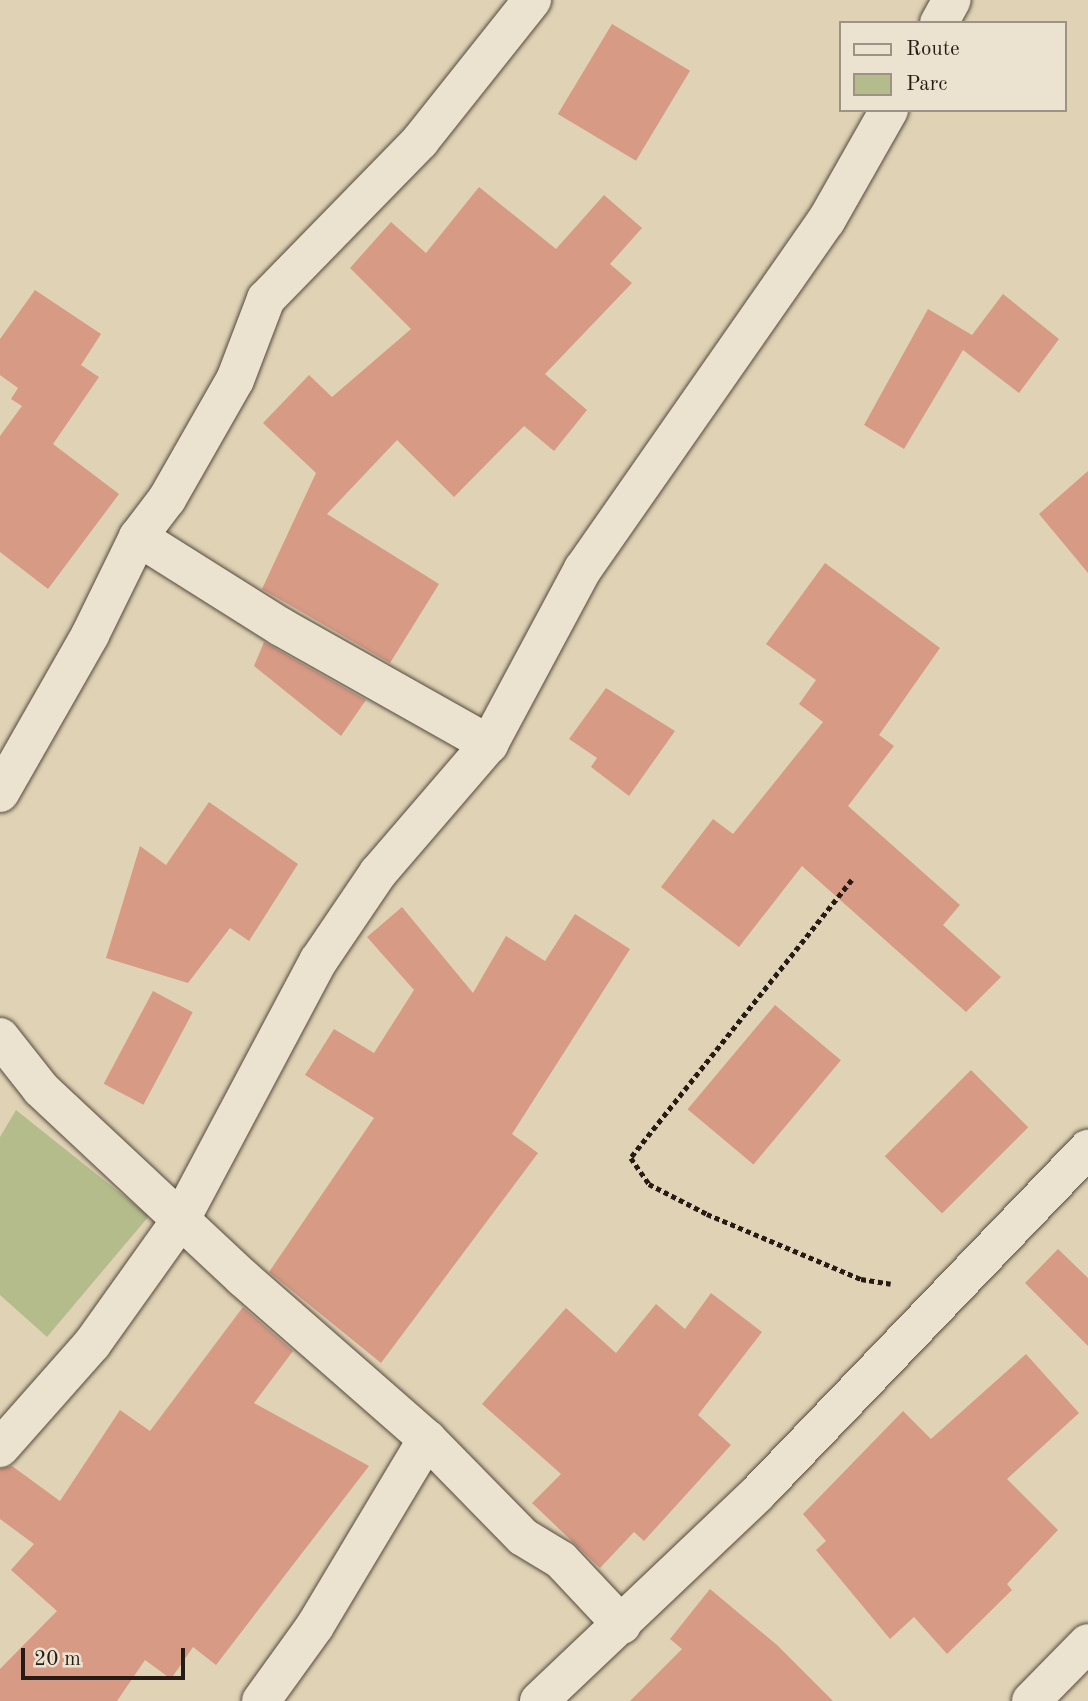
<!DOCTYPE html>
<html>
<head>
<meta charset="utf-8">
<style>
  body { margin:0 }
  #map { position:relative; width:1088px; height:1701px; overflow:hidden; background:#e0d3b5; font-family:"Old Standard TT",serif }
  div>[style] { position:absolute }
  [style*='--x'] { left:calc(var(--x)*1px); top:calc(var(--y)*1px); width:calc(var(--w)*1px); rotate:calc(var(--a)*1deg) }
  .green>* { inset:0; background:#b4bc8c }
  .building>* { inset:0; background:#d69a85; transform-origin:0 0 }
  .path>* { height:4.5px; margin-top:-2.25px; transform-origin:0; background:repeating-linear-gradient(90deg,#271b16 0 5px,transparent 0 8.5px) }
  .roads { filter:drop-shadow(0 0 2px #55493e) drop-shadow(0 0 2px #55493e) }
  .minor>* { height:38px; margin:-19px; padding:0 19px; transform-origin:19px; border-radius:19px; background:#ebe2cf }
  span { translate:-50% -50%; white-space:nowrap; text-align:center; line-height:1.15; -webkit-text-stroke:5px #ebe2cf; paint-order:stroke }
  .legend { position:absolute; left:839px; top:21px; width:228px; height:91px; box-sizing:border-box; background:#ebe2cf; border:2px solid #9d9285; margin:0; padding:9px 12px; list-style:none; font-size:21px; color:#271b16 }
  .legend li { display:flex; align-items:center; gap:14px; height:35px }
  .legend b { width:35px; border:2px solid #9d9285 }
  .scale { position:absolute; left:21px; top:1648px; width:164px; height:32px; box-sizing:border-box; border:4px solid #271b16; border-top:0; padding-left:9px; font-size:21px; line-height:24px; white-space:nowrap; color:#271b16; -webkit-text-stroke:5px #ebe2cf; paint-order:stroke }
</style>
</head>
<body>
<div id="map">
  <div class="green">
    <div style="clip-path:polygon(16px 1110px,149px 1216px,47px 1337px,0 1295px,0 1137px)"></div>
  </div>
  <div class="building">
    <div style="left:612px;top:24px;width:91px;height:105px;rotate:31deg"></div>
    <div style="clip-path:polygon(479px 187px,556px 249px,604px 195px,642px 228px,610px 264px,632px 283px,545px 374px,587px 410px,554px 451px,524px 426px,454px 497px,397px 440px,327px 514px,439px 584px,390px 663px,262px 589px,316px 473px,263px 423px,309px 375px,332px 397px,411px 329px,350px 268px,391px 222px,426px 253px)"></div>
    <div style="clip-path:polygon(35px 290px,101px 334px,81px 365px,99px 377px,53px 444px,119px 494px,48px 589px,0 552px,0 436px,22px 406px,11px 399px,18px 388px,0 375px,0 339px)"></div>
    <div style="clip-path:polygon(1003px 294px,1059px 339px,1019px 393px,963px 350px,904px 449px,864px 425px,928px 309px,972px 335px)"></div>
    <div style="clip-path:polygon(1088px 471px,1088px 573px,1039px 514px)"></div>
    <div style="clip-path:polygon(825px 563px,940px 648px,879px 735px,894px 746px,848px 806px,960px 905px,943px 925px,1001px 977px,966px 1012px,802px 866px,739px 947px,661px 887px,713px 819px,733px 834px,823px 722px,799px 704px,816px 680px,766px 644px)"></div>
    <div style="clip-path:polygon(264px 642px,366px 700px,341px 736px,254px 666px)"></div>
    <div style="clip-path:polygon(606px 688px,675px 731px,629px 796px,591px 767px,597px 758px,569px 739px)"></div>
    <div style="clip-path:polygon(209px 802px,298px 864px,249px 941px,230px 928px,188px 983px,106px 958px,140px 846px,166px 865px)"></div>
    <div style="clip-path:polygon(402px 907px,473px 993px,506px 936px,545px 961px,575px 914px,630px 949px,512px 1134px,538px 1153px,381px 1363px,269px 1272px,374px 1118px,305px 1075px,334px 1029px,374px 1053px,414px 990px,367px 937px)"></div>
    <div style="left:153px;top:991px;width:45px;height:105px;rotate:28deg"></div>
    <div style="left:775px;top:1005px;width:86px;height:136px;rotate:40deg"></div>
    <div style="left:971px;top:1070px;width:81px;height:122px;rotate:45deg"></div>
    <div style="clip-path:polygon(1058px 1249px,1088px 1278px,1088px 1346px,1025px 1283px)"></div>
    <div style="clip-path:polygon(711px 1293px,762px 1332px,698px 1415px,731px 1445px,644px 1541px,634px 1532px,600px 1568px,532px 1503px,561px 1474px,482px 1404px,566px 1308px,616px 1353px,656px 1304px,685px 1329px)"></div>
    <div style="clip-path:polygon(243px 1307px,293px 1351px,254px 1403px,369px 1466px,216px 1665px,193px 1647px,171px 1679px,145px 1660px,117px 1701px,0 1701px,0 1669px,57px 1611px,11px 1570px,34px 1544px,0 1519px,0 1469px,12px 1466px,60px 1501px,120px 1410px,150px 1431px)"></div>
    <div style="clip-path:polygon(1026px 1354px,1079px 1413px,1007px 1479px,1058px 1530px,1007px 1584px,1012px 1590px,947px 1654px,914px 1617px,890px 1639px,816px 1550px,826px 1541px,803px 1514px,903px 1411px,931px 1439px)"></div>
    <div style="clip-path:polygon(710px 1589px,777px 1645px,833px 1701px,630px 1701px,682px 1649px,670px 1639px)"></div>
  </div>
  <div class="path">
    <div style="--x:852;--y:880;--w:355;--a:128.5"></div>
    <div style="--x:631;--y:1158;--w:32;--a:55"></div>
    <div style="--x:649;--y:1184;--w:65;--a:27.3"></div>
    <div style="--x:707;--y:1214;--w:167;--a:22.9"></div>
    <div style="--x:861;--y:1279;--w:30;--a:9"></div>
  </div>
  <div class="roads">
    <div class="minor">
      <div style="--x:939;--y:23;--w:26;--a:-61"></div>
      <div style="--x:138;--y:537;--w:169;--a:32.2"></div>
      <div style="--x:281;--y:627;--w:239;--a:29.4"></div>
      <div style="--x:0;--y:793;--w:182;--a:-60.3"></div>
      <div style="--x:90;--y:635;--w:109;--a:-63.9"></div>
      <div style="--x:138;--y:537;--w:48;--a:-52.7"></div>
      <div style="--x:167;--y:499;--w:137;--a:-60.3"></div>
      <div style="--x:235;--y:380;--w:87;--a:-69.1"></div>
      <div style="--x:266;--y:299;--w:221;--a:-45.7"></div>
      <div style="--x:420;--y:141;--w:180;--a:-51.5"></div>
      <div style="--x:0;--y:1037;--w:66;--a:51.7"></div>
      <div style="--x:41;--y:1089;--w:277;--a:43.1"></div>
      <div style="--x:243;--y:1278;--w:244;--a:41.2"></div>
      <div style="--x:427;--y:1439;--w:137;--a:45.6"></div>
      <div style="--x:523;--y:1537;--w:44;--a:31.2"></div>
      <div style="--x:561;--y:1560;--w:89;--a:46.8"></div>
      <div style="--x:0;--y:1448;--w:139;--a:-48.5"></div>
      <div style="--x:92;--y:1344;--w:153;--a:-54.5"></div>
      <div style="--x:181;--y:1219;--w:293;--a:-62"></div>
      <div style="--x:319;--y:960;--w:105;--a:-55.9"></div>
      <div style="--x:378;--y:873;--w:170;--a:-49.3"></div>
      <div style="--x:489;--y:744;--w:199;--a:-61.8"></div>
      <div style="--x:583;--y:569;--w:424;--a:-55.1"></div>
      <div style="--x:826;--y:221;--w:128;--a:-60.4"></div>
      <div style="--x:261;--y:1701;--w:92;--a:-54.2"></div>
      <div style="--x:315;--y:1626;--w:218;--a:-59.1"></div>
      <div style="--x:539;--y:1701;--w:302;--a:-43.5"></div>
      <div style="--x:758;--y:1493;--w:477;--a:-46.2"></div>
      <div style="--x:1031;--y:1701;--w:81;--a:-45.5"></div>
    </div>
  </div>
  <ul class="legend">
  <li><b style="height:9px;background:#ebe2cf"></b>Route</li>
  <li><b style="height:19px;background:#b4bc8c"></b>Parc</li>
  </ul>
  <div class="scale">20 m</div>
</div>
</body>
</html>
